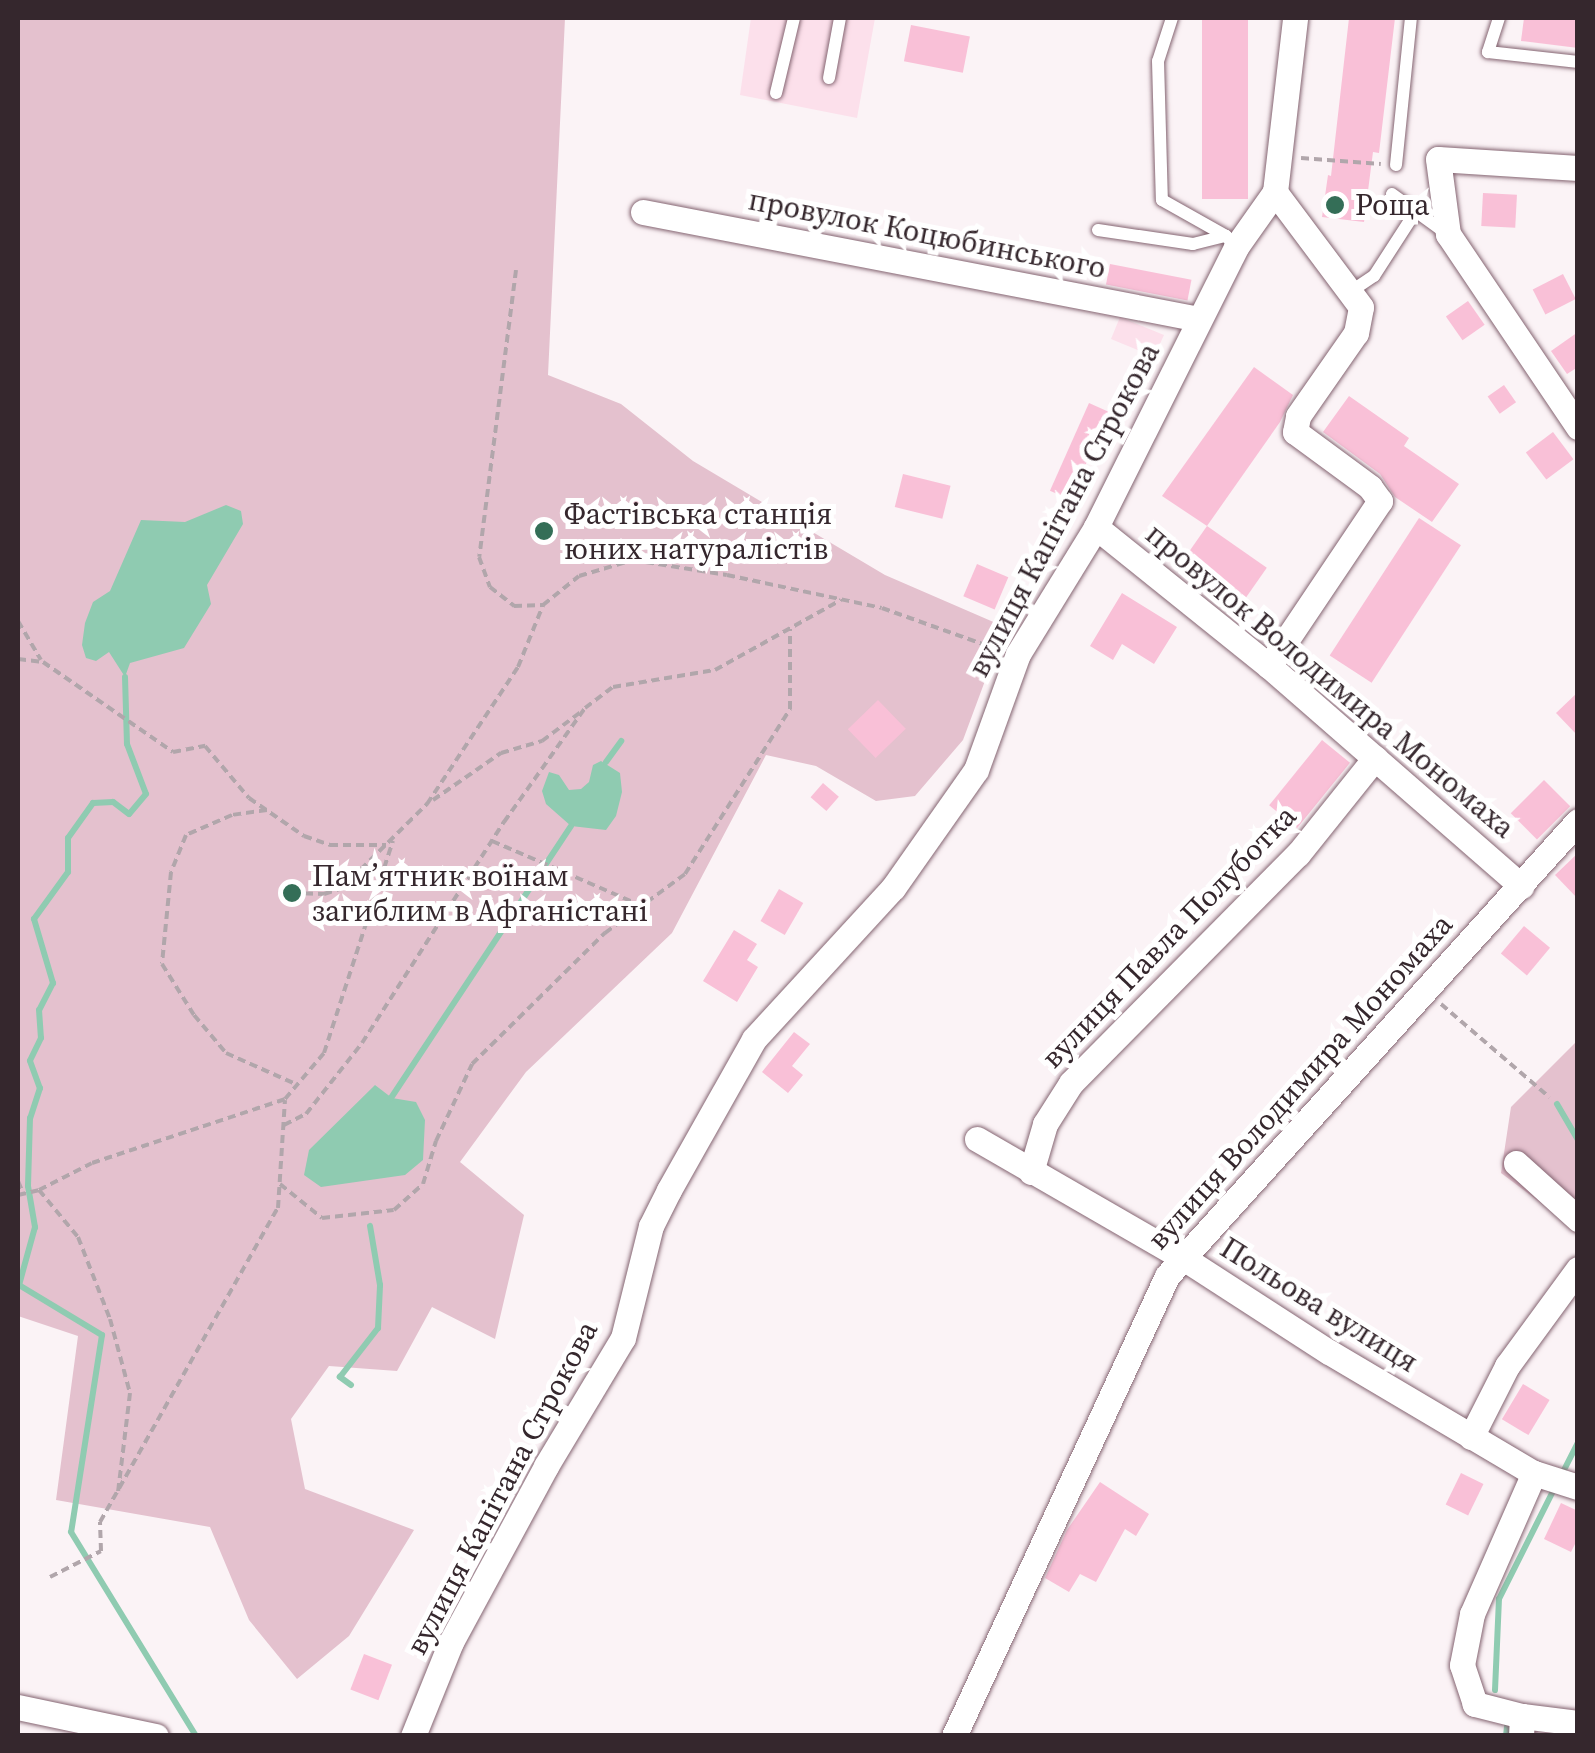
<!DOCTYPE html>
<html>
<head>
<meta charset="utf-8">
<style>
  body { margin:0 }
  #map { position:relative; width:1595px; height:1753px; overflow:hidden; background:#fbf3f6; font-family:"Source Serif 4",serif }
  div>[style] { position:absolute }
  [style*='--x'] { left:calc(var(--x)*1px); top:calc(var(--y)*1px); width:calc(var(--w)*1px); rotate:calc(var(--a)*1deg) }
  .built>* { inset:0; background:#fce0eb }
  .green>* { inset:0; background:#e4c1ce }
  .water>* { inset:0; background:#8fcbb1 }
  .stream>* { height:6px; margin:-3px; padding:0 3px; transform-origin:3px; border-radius:3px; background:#8fcbb1 }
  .building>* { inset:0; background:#f9c0d7; transform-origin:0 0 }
  .path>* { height:4px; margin-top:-2px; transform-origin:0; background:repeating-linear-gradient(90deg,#b1a6ab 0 8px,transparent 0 13px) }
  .roads { filter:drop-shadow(0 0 2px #846471) drop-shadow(0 0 2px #846471) }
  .service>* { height:12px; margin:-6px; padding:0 6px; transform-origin:6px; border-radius:6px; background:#fff }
  .minor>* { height:25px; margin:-12.5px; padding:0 12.5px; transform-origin:12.5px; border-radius:12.5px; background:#fff }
  .dots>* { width:28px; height:28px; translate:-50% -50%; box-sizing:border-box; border:5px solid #fff; border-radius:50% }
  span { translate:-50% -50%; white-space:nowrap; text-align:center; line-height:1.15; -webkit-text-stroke:10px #fff; paint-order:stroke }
  .poi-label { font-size:30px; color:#35272d }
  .left { translate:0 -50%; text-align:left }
  .street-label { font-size:30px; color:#35272d }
  .frame { position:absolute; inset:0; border:20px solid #35272d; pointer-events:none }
</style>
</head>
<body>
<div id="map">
  <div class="built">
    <div style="clip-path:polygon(751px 18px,875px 18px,857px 118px,740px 95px)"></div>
    <div style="clip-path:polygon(1120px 317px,1164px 335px,1149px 368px,1136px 362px,1140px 351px,1111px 339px)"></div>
  </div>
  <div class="green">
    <div style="clip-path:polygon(18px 18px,565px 18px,548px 375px,621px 404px,693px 461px,885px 575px,1005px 627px,963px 740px,915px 796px,876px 801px,816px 766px,766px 755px,672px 933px,526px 1072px,460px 1162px,524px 1215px,495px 1339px,432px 1307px,397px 1371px,329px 1366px,291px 1419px,305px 1489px,414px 1530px,349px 1636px,297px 1679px,249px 1620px,210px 1527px,56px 1500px,78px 1336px,18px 1316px)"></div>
    <div style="clip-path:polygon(1577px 1041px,1577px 1230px,1501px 1173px,1511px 1107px)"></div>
  </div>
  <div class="water">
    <div style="clip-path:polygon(226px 505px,241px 511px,243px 524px,207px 585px,211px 604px,184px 648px,130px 663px,125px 677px,109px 652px,96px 661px,86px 658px,82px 645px,85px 623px,93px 602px,110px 591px,141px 520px,185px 522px)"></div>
    <div style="clip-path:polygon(601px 761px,620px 773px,622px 792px,616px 816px,606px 830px,571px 826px,546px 804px,542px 791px,549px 772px,559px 775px,569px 790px,581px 789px,589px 782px,593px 765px)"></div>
    <div style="clip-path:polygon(375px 1085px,392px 1098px,416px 1102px,425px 1120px,423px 1160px,405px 1175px,321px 1187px,304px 1175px,309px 1150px)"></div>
  </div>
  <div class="stream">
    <div style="--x:125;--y:677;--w:67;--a:88.3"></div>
    <div style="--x:127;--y:744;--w:53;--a:69.2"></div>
    <div style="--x:146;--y:794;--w:26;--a:130"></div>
    <div style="--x:129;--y:814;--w:20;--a:-143"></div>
    <div style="--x:113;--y:802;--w:20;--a:177"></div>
    <div style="--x:93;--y:803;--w:43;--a:125.5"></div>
    <div style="--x:68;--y:838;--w:34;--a:90"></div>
    <div style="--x:68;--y:872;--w:58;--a:125.9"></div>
    <div style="--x:34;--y:919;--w:67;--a:73.5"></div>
    <div style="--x:53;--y:983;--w:30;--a:117"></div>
    <div style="--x:39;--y:1010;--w:28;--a:86"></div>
    <div style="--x:41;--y:1038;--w:25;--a:116"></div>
    <div style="--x:30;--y:1061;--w:29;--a:70"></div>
    <div style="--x:40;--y:1088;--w:32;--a:108"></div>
    <div style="--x:30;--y:1118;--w:68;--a:91.7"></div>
    <div style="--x:28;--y:1186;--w:42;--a:80.3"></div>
    <div style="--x:35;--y:1227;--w:60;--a:105.4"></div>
    <div style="--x:19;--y:1285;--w:97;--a:31.1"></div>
    <div style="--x:102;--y:1335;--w:199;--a:98.9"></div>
    <div style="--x:71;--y:1532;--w:239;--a:58.5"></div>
    <div style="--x:606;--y:762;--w:26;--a:-54"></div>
    <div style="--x:391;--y:1098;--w:326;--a:-56.5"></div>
    <div style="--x:1557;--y:1104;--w:42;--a:59.7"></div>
    <div style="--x:351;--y:1385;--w:14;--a:-144"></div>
    <div style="--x:340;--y:1377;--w:62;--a:-52.2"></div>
    <div style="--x:378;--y:1328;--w:43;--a:-87.3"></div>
    <div style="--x:380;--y:1285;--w:60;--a:-99.6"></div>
    <div style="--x:1564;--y:1470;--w:31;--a:-63"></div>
    <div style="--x:1495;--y:1690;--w:91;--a:-87.5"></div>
    <div style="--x:1499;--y:1599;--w:123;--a:-63.4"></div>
    <div style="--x:1506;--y:1736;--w:19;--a:-84"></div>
  </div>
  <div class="building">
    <div style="left:1202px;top:18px;width:46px;height:181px"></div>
    <div style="clip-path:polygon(1349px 18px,1395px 18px,1379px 153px,1373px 152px,1364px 222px,1322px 217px,1328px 175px,1331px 176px)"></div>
    <div style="clip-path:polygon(1524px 18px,1578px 18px,1578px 48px,1521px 41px)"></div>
    <div style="left:911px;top:25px;width:60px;height:37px;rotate:11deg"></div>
    <div style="left:1483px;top:193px;width:34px;height:33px;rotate:3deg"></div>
    <div style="left:1110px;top:264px;width:83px;height:21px;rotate:11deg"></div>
    <div style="left:1563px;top:274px;width:28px;height:34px;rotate:63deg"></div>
    <div style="left:1468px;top:301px;width:29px;height:27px;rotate:55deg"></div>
    <div style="clip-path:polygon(1578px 332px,1578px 367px,1567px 374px,1551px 351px)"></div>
    <div style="clip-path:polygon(1254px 367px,1293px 395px,1280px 422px,1207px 526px,1162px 496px)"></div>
    <div style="left:1504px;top:385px;width:21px;height:20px;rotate:55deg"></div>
    <div style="clip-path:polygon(1349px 396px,1409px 438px,1404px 446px,1459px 484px,1432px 522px,1395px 497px,1380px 474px,1323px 432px)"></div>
    <div style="left:1089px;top:403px;width:22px;height:96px;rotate:24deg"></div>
    <div style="left:1553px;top:432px;width:34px;height:34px;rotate:53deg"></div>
    <div style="left:903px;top:474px;width:49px;height:34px;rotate:14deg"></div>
    <div style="left:1419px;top:518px;width:50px;height:164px;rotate:33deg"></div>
    <div style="left:1207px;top:526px;width:73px;height:46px;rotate:35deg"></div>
    <div style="left:977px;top:564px;width:34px;height:35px;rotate:23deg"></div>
    <div style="clip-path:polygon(1122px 593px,1177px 627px,1154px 664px,1122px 644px,1113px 660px,1090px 646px)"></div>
    <div style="clip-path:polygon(1578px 692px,1578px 736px,1556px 713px)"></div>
    <div style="left:878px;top:700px;width:40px;height:42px;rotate:46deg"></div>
    <div style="left:1322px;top:740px;width:36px;height:84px;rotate:39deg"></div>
    <div style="left:1544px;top:780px;width:37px;height:47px;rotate:45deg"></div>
    <div style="left:823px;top:783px;width:21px;height:19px;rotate:41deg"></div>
    <div style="clip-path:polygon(1578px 853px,1578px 899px,1555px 875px)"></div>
    <div style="left:779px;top:889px;width:28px;height:37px;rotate:30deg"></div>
    <div style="left:1524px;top:926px;width:34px;height:36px;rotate:40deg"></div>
    <div style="clip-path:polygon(734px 930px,757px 944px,747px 960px,758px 967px,737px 1002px,703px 981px)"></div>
    <div style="clip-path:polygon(794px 1032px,810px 1044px,792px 1066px,803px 1075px,788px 1093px,762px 1072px)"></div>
    <div style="left:1523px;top:1384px;width:31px;height:41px;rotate:31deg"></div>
    <div style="left:1461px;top:1473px;width:25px;height:35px;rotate:26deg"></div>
    <div style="clip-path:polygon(1100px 1482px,1149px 1514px,1136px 1536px,1125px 1529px,1096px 1582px,1080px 1574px,1069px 1592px,1045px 1578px,1067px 1530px)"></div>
    <div style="clip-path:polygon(1561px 1503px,1578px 1511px,1578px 1538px,1571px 1552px,1544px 1539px)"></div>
    <div style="left:364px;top:1654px;width:30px;height:38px;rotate:21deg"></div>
  </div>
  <div class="path">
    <div style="--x:1301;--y:158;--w:80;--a:4.3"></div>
    <div style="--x:516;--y:270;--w:289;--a:97.3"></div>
    <div style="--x:479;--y:557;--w:32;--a:70"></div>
    <div style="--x:490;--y:587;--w:31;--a:38"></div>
    <div style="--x:514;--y:606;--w:29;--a:-2"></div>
    <div style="--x:18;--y:621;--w:45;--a:59.5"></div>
    <div style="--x:18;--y:659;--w:25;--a:7"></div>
    <div style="--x:43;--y:662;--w:158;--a:34.7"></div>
    <div style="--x:173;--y:752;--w:33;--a:-11"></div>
    <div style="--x:205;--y:746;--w:68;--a:49.8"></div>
    <div style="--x:249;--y:798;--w:67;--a:34.6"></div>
    <div style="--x:304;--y:836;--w:28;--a:19"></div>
    <div style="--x:330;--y:845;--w:56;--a:0"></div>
    <div style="--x:433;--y:800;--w:83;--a:-34.7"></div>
    <div style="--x:501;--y:753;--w:43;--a:-16.3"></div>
    <div style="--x:542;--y:741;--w:50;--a:-36.9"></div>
    <div style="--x:267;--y:810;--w:35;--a:172"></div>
    <div style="--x:232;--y:815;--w:50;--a:156.5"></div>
    <div style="--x:186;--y:835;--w:40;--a:112"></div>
    <div style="--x:171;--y:872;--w:92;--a:95.6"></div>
    <div style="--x:162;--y:964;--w:60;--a:57.9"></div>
    <div style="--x:194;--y:1015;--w:50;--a:49.9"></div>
    <div style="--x:226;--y:1053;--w:79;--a:24"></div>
    <div style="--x:492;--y:841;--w:163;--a:23.4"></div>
    <div style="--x:292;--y:893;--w:32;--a:2"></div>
    <div style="--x:324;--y:894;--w:19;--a:-18"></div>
    <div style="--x:342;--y:888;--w:120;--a:-44.7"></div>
    <div style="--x:427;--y:804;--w:164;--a:-56.4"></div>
    <div style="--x:518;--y:667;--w:67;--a:-68"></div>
    <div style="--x:543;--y:605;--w:46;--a:-38.9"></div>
    <div style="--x:579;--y:576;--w:56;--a:-16.5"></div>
    <div style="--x:633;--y:560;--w:95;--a:9.1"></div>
    <div style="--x:727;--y:575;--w:158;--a:12"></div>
    <div style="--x:882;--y:608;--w:119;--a:19.7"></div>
    <div style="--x:1441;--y:1004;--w:143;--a:40.7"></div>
    <div style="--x:284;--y:1125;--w:25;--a:-27"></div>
    <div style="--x:306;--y:1114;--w:90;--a:-51.7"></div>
    <div style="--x:362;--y:1043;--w:263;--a:-57.3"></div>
    <div style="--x:504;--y:822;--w:140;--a:-54.6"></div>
    <div style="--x:585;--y:708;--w:35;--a:-37"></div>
    <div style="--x:613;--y:687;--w:103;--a:-9.5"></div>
    <div style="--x:715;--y:670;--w:144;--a:-29.1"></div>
    <div style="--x:18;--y:1181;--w:13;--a:67"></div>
    <div style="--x:280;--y:1184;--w:54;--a:39"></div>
    <div style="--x:322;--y:1218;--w:72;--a:-6.3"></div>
    <div style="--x:394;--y:1210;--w:39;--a:-42"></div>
    <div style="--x:423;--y:1184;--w:45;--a:-73.2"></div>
    <div style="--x:436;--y:1141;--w:85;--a:-64.9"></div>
    <div style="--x:472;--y:1064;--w:187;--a:-44.6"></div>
    <div style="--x:605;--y:933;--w:99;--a:-36.4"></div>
    <div style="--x:685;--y:874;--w:196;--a:-57.5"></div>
    <div style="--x:790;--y:709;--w:80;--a:-90"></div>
    <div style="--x:39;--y:1190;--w:61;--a:50.3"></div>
    <div style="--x:78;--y:1237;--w:88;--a:68.7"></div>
    <div style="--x:110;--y:1319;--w:77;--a:74.9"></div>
    <div style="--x:130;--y:1393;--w:100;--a:96.9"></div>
    <div style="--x:18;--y:1195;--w:22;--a:-13"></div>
    <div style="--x:39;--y:1190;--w:59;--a:-27"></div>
    <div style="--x:92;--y:1163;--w:203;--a:-18.3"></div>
    <div style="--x:285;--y:1099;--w:60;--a:-49.7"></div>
    <div style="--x:324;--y:1053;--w:223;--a:-72"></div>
    <div style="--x:50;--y:1577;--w:57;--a:-27"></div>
    <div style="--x:101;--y:1551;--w:29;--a:-92"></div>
    <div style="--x:100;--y:1522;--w:361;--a:-60.5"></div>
    <div style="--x:278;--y:1208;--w:108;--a:-86.3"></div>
  </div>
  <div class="roads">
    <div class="service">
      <div style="--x:1172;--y:18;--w:45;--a:108"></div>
      <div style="--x:1158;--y:61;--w:139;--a:88.4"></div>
      <div style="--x:1162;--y:200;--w:73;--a:29.4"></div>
      <div style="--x:1226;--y:236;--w:15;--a:48"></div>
      <div style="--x:1499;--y:18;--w:36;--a:108"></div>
      <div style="--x:1488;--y:52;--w:91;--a:6.3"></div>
      <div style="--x:829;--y:78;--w:61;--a:-79.6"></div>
      <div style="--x:776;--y:93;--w:77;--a:-76.5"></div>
      <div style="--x:1396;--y:165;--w:148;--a:-84.2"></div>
      <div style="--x:1392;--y:194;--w:68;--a:36"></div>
      <div style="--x:1098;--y:230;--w:96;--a:8.4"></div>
      <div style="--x:1193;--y:244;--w:34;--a:-14"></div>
      <div style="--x:1350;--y:292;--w:29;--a:-34"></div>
      <div style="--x:1374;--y:276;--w:77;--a:-57.1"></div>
    </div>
    <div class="minor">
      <div style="--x:1578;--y:168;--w:140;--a:-176.3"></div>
      <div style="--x:1438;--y:159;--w:76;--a:82.4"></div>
      <div style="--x:1448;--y:234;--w:233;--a:56"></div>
      <div style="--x:643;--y:212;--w:566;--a:10.89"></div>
      <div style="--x:1096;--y:527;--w:222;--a:38.8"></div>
      <div style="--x:1269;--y:666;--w:335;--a:41.1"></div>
      <div style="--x:1269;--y:666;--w:199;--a:-56.1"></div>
      <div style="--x:1380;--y:501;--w:17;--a:-126"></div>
      <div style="--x:1370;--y:487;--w:93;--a:-143.7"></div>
      <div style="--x:1295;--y:432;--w:16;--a:-79"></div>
      <div style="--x:1298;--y:416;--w:101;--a:-55.1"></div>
      <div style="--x:1356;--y:333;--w:26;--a:-79"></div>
      <div style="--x:1361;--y:307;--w:144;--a:-126.8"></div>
      <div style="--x:977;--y:1139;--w:240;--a:30"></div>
      <div style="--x:1185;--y:1259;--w:171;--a:32.9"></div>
      <div style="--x:1329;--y:1352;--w:238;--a:30.6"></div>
      <div style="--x:1534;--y:1473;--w:46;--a:17.7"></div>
      <div style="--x:1516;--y:1163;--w:84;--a:42.1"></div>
      <div style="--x:1031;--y:1172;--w:50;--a:-73.7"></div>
      <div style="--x:1045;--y:1124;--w:49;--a:-57.6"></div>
      <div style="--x:1071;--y:1083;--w:322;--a:-45.3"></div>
      <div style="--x:1298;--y:854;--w:123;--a:-51.3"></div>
      <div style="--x:1471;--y:1437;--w:80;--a:-63.1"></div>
      <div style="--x:1507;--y:1366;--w:120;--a:-53.8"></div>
      <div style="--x:18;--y:1707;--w:141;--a:11.9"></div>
      <div style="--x:1522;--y:1716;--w:49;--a:-165.7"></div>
      <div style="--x:1475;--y:1704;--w:41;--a:-108.4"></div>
      <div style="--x:1462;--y:1665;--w:52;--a:-78.9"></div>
      <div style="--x:1472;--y:1614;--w:154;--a:-66.3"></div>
      <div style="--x:413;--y:1736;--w:101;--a:-68"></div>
      <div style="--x:451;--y:1642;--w:200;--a:-61.6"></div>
      <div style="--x:546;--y:1466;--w:149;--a:-59"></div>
      <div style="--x:623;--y:1338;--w:115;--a:-76"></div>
      <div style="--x:651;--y:1226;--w:40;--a:-63.4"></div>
      <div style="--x:669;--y:1190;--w:173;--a:-60.6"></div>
      <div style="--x:754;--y:1039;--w:205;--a:-47.4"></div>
      <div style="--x:893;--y:888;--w:144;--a:-54.9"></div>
      <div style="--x:976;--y:770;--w:123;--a:-70.1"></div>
      <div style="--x:1018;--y:654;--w:149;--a:-58.4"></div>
      <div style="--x:1096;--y:527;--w:313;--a:-63.4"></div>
      <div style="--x:1236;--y:247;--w:67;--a:-54.7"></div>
      <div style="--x:1275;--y:192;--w:175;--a:-83.4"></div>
      <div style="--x:954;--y:1736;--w:507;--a:-65.15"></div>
      <div style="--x:1167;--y:1276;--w:613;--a:-47.91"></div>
      <div style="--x:1521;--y:1736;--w:20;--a:-87"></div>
      <div style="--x:1522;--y:1716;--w:56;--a:7.1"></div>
    </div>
  </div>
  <div class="dots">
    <div style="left:1335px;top:205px;background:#346e57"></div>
    <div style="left:544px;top:531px;background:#346e57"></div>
    <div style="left:292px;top:893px;background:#346e57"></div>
  </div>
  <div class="poi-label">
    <span class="left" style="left:1355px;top:205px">Роща</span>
    <span class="left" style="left:564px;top:531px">Фастівська станція<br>юних натуралістів</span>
    <span class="left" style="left:312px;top:893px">Пам’ятник воїнам<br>загиблим в Афганістані</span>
  </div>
  <div class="street-label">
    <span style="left:927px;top:234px;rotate:11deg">провулок Коцюбинського</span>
    <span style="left:1064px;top:510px;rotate:-62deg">вулиця Капітана Строкова</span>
    <span style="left:1330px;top:681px;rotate:40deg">провулок Володимира Мономаха</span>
    <span style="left:1169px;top:937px;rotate:-46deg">вулиця Павла Полуботка</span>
    <span style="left:1300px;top:1082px;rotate:-48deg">вулиця Володимира Мономаха</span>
    <span style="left:1319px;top:1305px;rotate:32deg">Польова вулиця</span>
    <span style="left:502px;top:1488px;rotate:-62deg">вулиця Капітана Строкова</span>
  </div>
  <div class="frame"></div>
</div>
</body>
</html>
